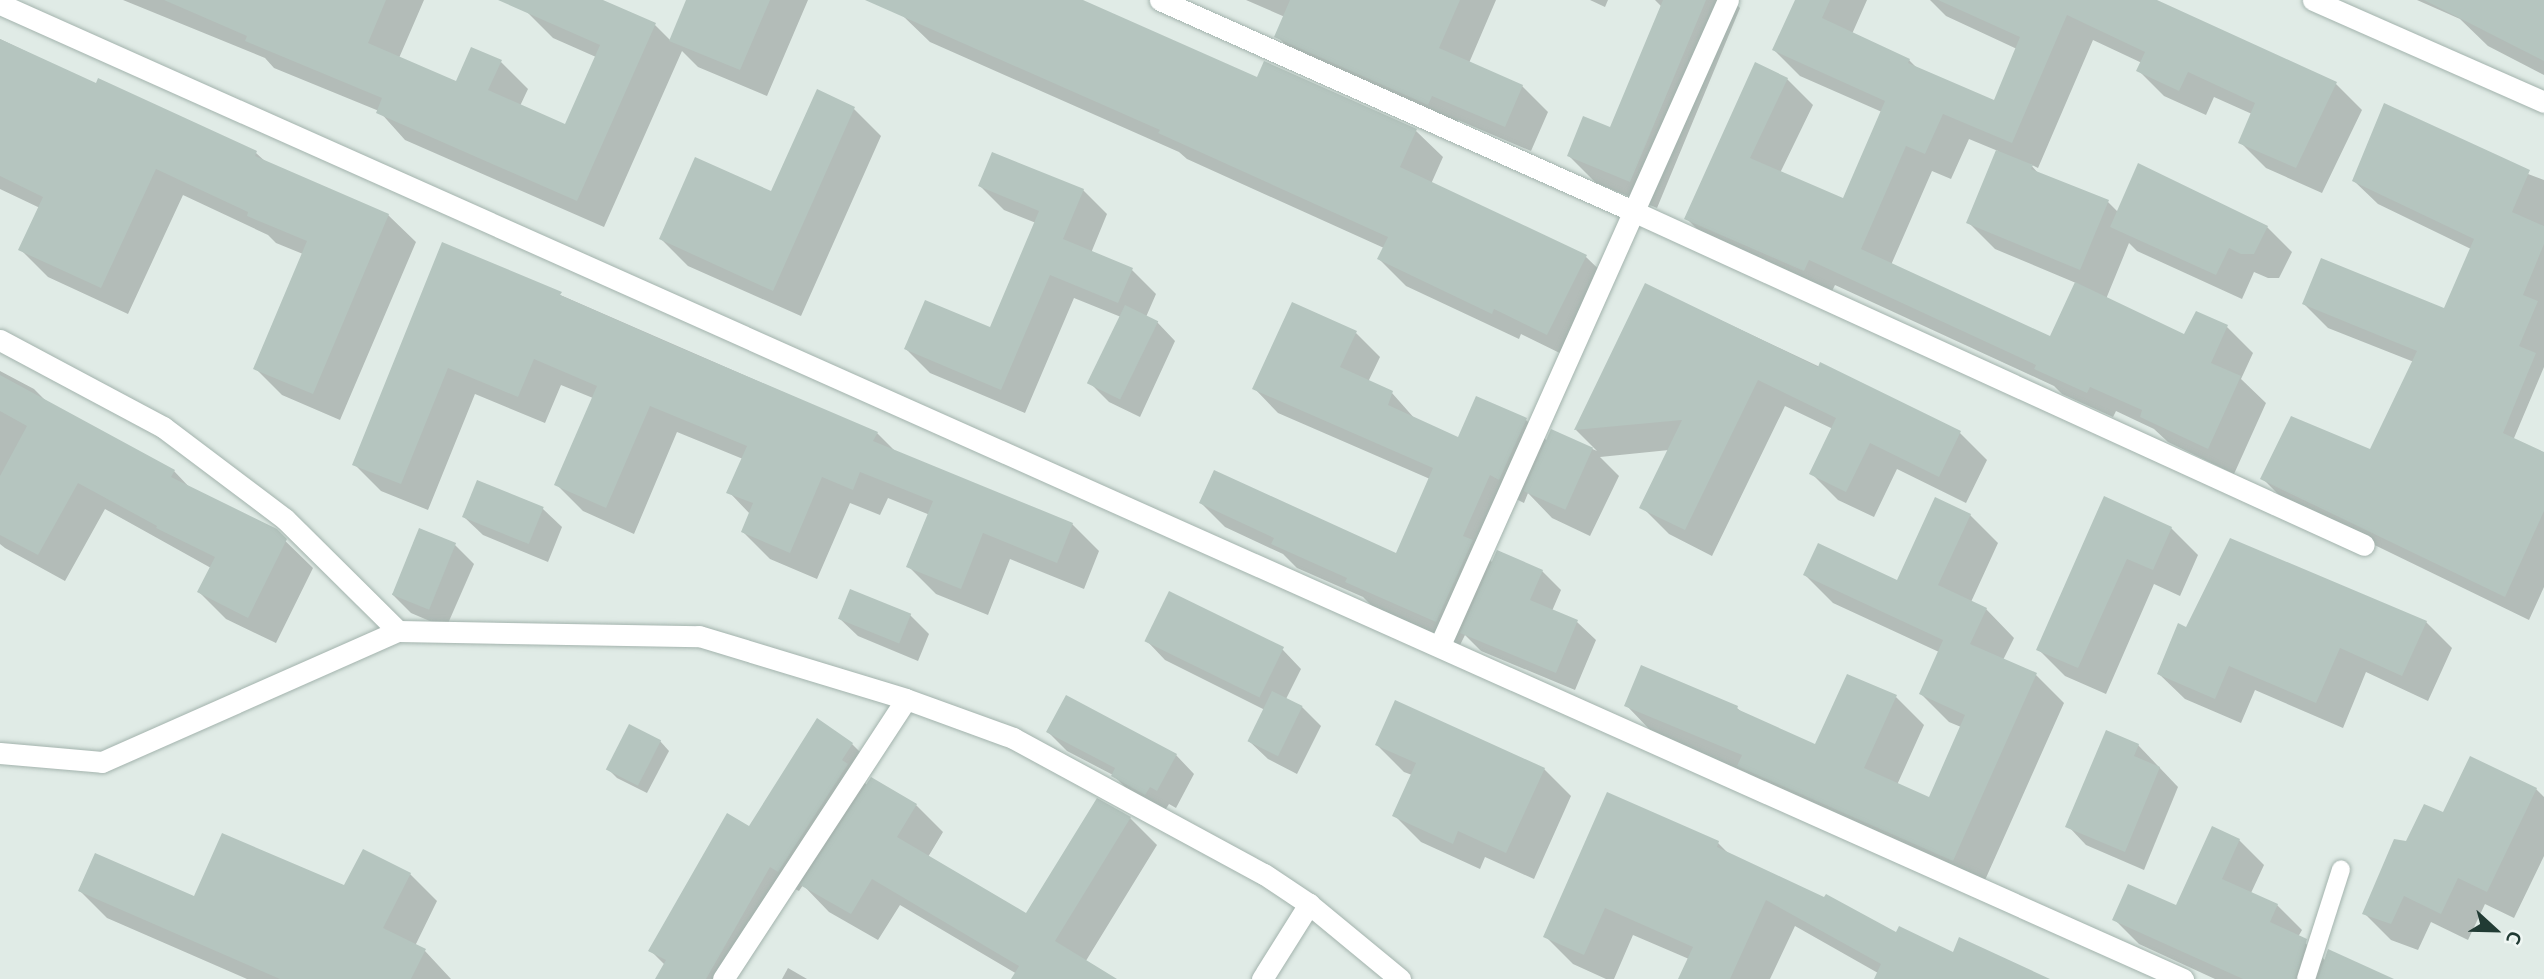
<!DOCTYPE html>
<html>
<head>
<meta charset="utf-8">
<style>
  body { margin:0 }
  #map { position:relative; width:2544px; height:979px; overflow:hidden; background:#e0ebe6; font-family:Ubuntu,sans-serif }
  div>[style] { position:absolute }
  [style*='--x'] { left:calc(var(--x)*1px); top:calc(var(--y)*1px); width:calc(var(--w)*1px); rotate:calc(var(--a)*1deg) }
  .shadow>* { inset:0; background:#0003 }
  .building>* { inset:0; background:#b5c5bf; transform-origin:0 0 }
  .roads { filter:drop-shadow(0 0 2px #a3b3ad) drop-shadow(0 0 2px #a3b3ad) }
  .service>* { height:18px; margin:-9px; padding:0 9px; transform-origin:9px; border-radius:9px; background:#fff }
  .minor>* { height:21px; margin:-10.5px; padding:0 10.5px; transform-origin:10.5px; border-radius:10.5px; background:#fff }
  span { translate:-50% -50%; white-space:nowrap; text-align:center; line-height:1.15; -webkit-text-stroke:7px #f0f7f4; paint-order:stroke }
  .north { position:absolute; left:2460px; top:895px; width:70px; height:70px; -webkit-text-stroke:5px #f0f7f4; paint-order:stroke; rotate:112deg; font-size:19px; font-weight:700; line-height:28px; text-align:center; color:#213b34 }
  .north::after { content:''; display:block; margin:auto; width:24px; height:32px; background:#213b34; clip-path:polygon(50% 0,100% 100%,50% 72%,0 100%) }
</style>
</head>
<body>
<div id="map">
  <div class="shadow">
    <div style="clip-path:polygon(123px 0,424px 0,399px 58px,457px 83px,501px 62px,528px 89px,520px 106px,566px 126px,596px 57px,553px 38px,526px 11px,530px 0,599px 0,655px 25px,671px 41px,688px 0,808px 0,767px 96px,698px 67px,682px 51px,604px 227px,405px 140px,379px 111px,274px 68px,265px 58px)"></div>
    <div style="clip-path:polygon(910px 0,1077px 0,1258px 79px,1416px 131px,1443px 157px,1431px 184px,1586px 257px,1613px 283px,1574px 360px,1521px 334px,1519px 339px,1406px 286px,1379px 259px,1384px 248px,1187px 159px,1179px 152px,930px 42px,903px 16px)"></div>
    <div style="clip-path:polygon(1246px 0,1496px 0,1469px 63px,1522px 86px,1548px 112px,1531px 151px,1458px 120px,1454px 130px,1302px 62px,1277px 36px,1285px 17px)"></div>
    <div style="clip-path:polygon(1590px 0,1608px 0,1605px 7px)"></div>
    <div style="clip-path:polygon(1655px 0,1732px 0,1740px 8px,1657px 208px,1596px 183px,1569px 156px,1611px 129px,1662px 7px)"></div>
    <div style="clip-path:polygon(evenodd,1796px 0,1867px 0,1852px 34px,1909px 60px,1918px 69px,1995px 102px,2017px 49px,1946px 16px,1930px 0,2153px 0,2336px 84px,2362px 110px,2322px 193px,2266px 168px,2240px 142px,2252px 114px,2214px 97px,2206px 115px,2164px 96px,2138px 70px,2142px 63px,2093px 40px,2038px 168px,2030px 164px,2039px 174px,2108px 202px,2118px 212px,2267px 227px,2292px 252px,2279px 278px,2268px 278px,2254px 272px,2242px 299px,2137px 251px,2129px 243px,2106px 299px,2185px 337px,2227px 327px,2253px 353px,2241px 379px,2266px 403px,2234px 474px,2168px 442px,2154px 429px,2116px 411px,2113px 417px,2062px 394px,2054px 386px,1835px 285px,1830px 295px,1712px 244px,1686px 218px,1787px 79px,1813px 105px,1780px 173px,1844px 200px,1882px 112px,1800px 76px,1774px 50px,1796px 0,1969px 139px,1998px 151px,1968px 222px,1995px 249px,2076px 283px,2050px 338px,1891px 265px,1932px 171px,1951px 179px,1969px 139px)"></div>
    <div style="clip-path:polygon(2417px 0,2544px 0,2544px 75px,2488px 46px,2460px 19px)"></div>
    <div style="clip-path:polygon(0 39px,96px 85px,99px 80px,256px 153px,267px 163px,388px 215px,416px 242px,340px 420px,282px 395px,255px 368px,303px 254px,276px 243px,268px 235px,183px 195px,128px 314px,48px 277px,21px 250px,40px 208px,0 189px)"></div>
    <div style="clip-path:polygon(818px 92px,854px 109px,881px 136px,801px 316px,688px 266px,661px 239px,772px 194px)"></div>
    <div style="clip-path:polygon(2528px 174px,2544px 180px,2544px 367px,2490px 495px,2544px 454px,2544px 587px,2529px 620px,2286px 502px,2262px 478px,2371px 452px,2414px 362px,2328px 328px,2304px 304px,2445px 311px,2471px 249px,2378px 204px,2354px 181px)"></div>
    <div style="clip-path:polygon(980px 186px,1083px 190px,1107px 214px,1091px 253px,1132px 270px,1156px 294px,1146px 317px,1157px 322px,1175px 341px,1140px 417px,1109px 402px,1090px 383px,1121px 317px,1074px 298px,1025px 413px,930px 373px,906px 349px,990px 329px,1036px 223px,1004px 210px)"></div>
    <div style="clip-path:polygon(443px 244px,877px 433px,896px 452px,1072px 524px,1099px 551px,1084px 589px,1010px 559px,988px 615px,936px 594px,909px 567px,930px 515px,888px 498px,880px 515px,850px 503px,817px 579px,770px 559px,743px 532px,750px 514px,729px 492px,743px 459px,677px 432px,634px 534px,583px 511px,556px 484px,593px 398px,561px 385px,545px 423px,475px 394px,428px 510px,381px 491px,354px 464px)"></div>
    <div style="clip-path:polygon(1646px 285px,1960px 433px,1987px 460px,1966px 503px,1897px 469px,1874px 517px,1838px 500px,1811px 473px,1833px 429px,1785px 406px,1712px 556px,1669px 534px,1642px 507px,1669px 450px,1600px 457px,1619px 476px,1590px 536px,1552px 518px,1528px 493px,1524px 503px,1514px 498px,1488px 558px,1493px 563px,1542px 571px,1561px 590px,1552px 611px,1577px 622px,1596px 640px,1575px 690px,1481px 651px,1465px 635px,1460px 645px,1372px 606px,1363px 597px,1297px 568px,1283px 554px,1225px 527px,1201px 503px,1396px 555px,1430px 479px,1278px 413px,1254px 388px,1356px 333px,1380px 357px,1368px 382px,1392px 393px,1415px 419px,1459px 439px,1526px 420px,1547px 441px,1552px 431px,1597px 451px,1576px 430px)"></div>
    <div style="clip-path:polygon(0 371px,34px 389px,48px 403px,174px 471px,192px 490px,275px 531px,313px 568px,276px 643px,226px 619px,199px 592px,211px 568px,105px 509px,65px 581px,5px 548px,0 544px)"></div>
    <div style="clip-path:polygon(478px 483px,543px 509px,562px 527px,548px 562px,483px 535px,464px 517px)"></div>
    <div style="clip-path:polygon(2105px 499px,2171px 528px,2198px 555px,2180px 596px,2154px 584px,2106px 694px,2065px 676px,2038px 649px)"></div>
    <div style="clip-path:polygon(1970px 515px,1998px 543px,1971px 602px,1986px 609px,2014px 638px,2003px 660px,2036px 675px,2064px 703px,1981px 889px,1768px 793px,1747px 773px,1654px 734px,1626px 705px,1737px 708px,1744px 714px,1816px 746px,1896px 697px,1924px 725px,1897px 785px,1930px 799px,1961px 727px,1949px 722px,1921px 694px,1939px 652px,1833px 603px,1805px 575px,1898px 582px)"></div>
    <div style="clip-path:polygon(455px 545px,474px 564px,446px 628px,411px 613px,392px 594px)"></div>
    <div style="clip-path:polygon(910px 615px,929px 634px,918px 661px,858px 636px,839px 618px)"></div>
    <div style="clip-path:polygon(2426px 622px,2452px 648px,2428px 701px,2366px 672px,2343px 728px,2255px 690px,2241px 723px,2185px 699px,2159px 674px,2187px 629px)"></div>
    <div style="clip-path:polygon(1147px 641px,1283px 650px,1301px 669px,1286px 699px,1302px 707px,1321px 726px,1297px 774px,1268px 759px,1249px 741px,1265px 710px,1165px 660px)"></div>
    <div style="clip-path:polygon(1048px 732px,1176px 755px,1194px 774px,1176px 808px,1169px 804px,1164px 812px,1132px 794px,1113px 775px,1067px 751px)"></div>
    <div style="clip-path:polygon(660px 741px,669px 751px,647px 793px,617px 778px,608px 769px)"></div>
    <div style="clip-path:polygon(852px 744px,873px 765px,863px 781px,867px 785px,916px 805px,943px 832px,928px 857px,1027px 916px,1097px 801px,1130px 818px,1157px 845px,1084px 964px,1099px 979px,1013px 979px,1017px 974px,900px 905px,878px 940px,829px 912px,803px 885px,799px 891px,791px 887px,735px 979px,657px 979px,665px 965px,650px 950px,749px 828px)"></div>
    <div style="clip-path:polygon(1377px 745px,1544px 769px,1571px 796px,1534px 879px,1485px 857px,1480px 869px,1421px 842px,1394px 815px,1412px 775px,1404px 772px)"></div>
    <div style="clip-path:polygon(2138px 745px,2178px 787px,2144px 870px,2086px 845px,2068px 826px)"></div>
    <div style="clip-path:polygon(2536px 789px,2544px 797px,2544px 856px,2514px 918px,2485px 904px,2468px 940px,2431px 922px,2418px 950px,2391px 940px,2364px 913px,2407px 843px,2444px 815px)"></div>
    <div style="clip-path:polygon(2239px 840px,2264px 865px,2251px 893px,2277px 905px,2302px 930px,2298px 937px,2325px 960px,2377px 979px,2215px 979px,2139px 944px,2114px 919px,2177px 908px)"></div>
    <div style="clip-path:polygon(1718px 843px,1730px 855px,1897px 934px,1953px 954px,2046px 979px,1876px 979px,1878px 973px,1795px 926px,1770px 979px,1679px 979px,1689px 959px,1633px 935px,1614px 979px,1606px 979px,1573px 964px,1545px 936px)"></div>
    <div style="clip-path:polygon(410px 874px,437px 901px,415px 946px,425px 951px,451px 979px,247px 979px,107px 918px,80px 891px,195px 899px,345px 888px)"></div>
    <div style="clip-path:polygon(788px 968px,807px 979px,782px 979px)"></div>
  </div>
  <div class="building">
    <div style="clip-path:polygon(164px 0,386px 0,368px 43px,456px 81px,471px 47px,502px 60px,488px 90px,565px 124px,600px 45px,498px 0,603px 0,656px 23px,577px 201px,376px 113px,382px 98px,245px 41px,247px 36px)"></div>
    <div style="clip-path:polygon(686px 0,770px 0,740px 70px,669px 41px)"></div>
    <div style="clip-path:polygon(865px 0,1083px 0,1257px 77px,1264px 61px,1417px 129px,1400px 167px,1587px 255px,1547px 335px,1494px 309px,1492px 314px,1377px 259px,1388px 237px,1158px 133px,1160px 130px)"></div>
    <div style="clip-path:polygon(1290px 0,1460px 0,1439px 48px,1523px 85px,1505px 127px,1432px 96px,1428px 105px,1274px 37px)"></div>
    <div style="clip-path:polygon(1663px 0,1706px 0,1630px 182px,1567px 156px,1583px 116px,1610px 127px)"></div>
    <div style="clip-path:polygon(1795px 0,1830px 0,1822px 18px,1910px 59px,1908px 63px,1994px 100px,2020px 37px,1938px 0,2157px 0,2337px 82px,2296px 168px,2238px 143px,2255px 103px,2188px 72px,2179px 91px,2136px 71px,2145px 52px,2067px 15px,2012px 143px,1943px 114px,1925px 154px,1906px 146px,1861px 249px,2050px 336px,2075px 282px,2184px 334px,2196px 311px,2228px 325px,2211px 363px,2241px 376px,2208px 449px,2140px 417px,2142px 410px,2090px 387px,2087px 393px,2034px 369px,2036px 365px,1809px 260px,1804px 271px,1684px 219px,1755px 62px,1788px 78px,1750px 158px,1843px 198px,1885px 101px,1772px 50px)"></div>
    <div style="clip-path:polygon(2424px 0,2544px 0,2544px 61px)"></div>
    <div style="clip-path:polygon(0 39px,96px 83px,98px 78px,257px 151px,255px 156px,389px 214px,313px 394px,253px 369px,307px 241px,247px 216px,248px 212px,156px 169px,101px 288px,18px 250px,43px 197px,0 176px)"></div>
    <div style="clip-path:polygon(817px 89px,855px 107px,773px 291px,659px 239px,695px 157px,771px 191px)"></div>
    <div style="clip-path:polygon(2384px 103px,2530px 170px,2512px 212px,2544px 226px,2544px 244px,2523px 295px,2538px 301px,2519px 346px,2536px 353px,2503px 433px,2544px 452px,2544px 511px,2505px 597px,2260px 479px,2291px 416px,2370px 449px,2417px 351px,2302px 304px,2321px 258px,2444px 308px,2474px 239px,2352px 181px)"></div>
    <div style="clip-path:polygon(1996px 150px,2033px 165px,2031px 169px,2109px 200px,2080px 270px,1966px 223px)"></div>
    <div style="clip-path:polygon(992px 152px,1084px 189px,1063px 239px,1133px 268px,1118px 303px,1050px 275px,1001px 390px,904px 349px,925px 300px,990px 327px,1039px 211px,978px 186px)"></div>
    <div style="clip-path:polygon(2138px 163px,2268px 226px,2254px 254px,2241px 254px,2229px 248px,2216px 275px,2110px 227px)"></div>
    <div style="clip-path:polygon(442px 242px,562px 292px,560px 295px,676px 346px,878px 432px,873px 441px,1073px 523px,1057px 563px,983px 533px,961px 589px,906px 567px,933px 501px,860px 472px,853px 490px,822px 477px,790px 553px,741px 532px,753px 503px,726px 493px,747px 446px,650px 406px,606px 508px,554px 485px,597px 386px,534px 359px,518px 397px,448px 368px,401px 484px,352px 465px)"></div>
    <div style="clip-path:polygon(1645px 283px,1818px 367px,1820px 362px,1961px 431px,1939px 477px,1870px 443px,1846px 492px,1809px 474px,1836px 418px,1758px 380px,1685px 530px,1639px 508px,1682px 420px,1574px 430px)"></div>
    <div style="clip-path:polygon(1292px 302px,1357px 331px,1340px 367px,1393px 391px,1388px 405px,1458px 437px,1476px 396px,1527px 418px,1499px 480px,1490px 475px,1463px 536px,1473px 540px,1436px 622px,1345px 582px,1347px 578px,1271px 544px,1274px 538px,1199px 503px,1214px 470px,1396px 553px,1433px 468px,1252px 389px)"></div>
    <div style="left:1125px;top:305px;width:37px;height:87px;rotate:26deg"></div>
    <div style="clip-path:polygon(0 375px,175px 470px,171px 477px,277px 529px,287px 539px,248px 618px,197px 592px,215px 557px,156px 528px,157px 526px,78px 483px,38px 555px,0 535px,0 476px,27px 426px,0 411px)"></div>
    <div style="left:1551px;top:429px;width:46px;height:68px;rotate:24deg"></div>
    <div style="left:477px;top:480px;width:72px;height:40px;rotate:22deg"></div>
    <div style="clip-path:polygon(2104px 496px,2172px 527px,2153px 570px,2127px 559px,2078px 668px,2036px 650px)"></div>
    <div style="clip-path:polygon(1935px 497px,1971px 514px,1938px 585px,1987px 608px,1970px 644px,2037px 673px,1953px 861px,1737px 766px,1742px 755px,1624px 706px,1641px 665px,1738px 706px,1737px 709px,1815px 744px,1847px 674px,1897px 695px,1864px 768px,1929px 797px,1965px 715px,1919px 694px,1943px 640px,1803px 575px,1818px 543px,1897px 580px)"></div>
    <div style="left:419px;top:528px;width:40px;height:72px;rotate:22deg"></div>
    <div style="clip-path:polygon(2230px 538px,2427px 621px,2402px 676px,2340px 648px,2316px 703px,2229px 666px,2215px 699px,2157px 674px,2178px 623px,2186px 627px)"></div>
    <div style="clip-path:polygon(1497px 550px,1543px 570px,1530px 600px,1578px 620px,1556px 673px,1460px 633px)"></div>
    <div style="left:850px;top:589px;width:66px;height:32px;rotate:22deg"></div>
    <div style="left:1169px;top:591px;width:128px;height:56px;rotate:26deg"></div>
    <div style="left:1272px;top:691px;width:34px;height:56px;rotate:26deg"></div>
    <div style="clip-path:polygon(1066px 695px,1177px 754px,1157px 791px,1150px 787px,1145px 795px,1111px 776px,1115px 768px,1046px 732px)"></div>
    <div style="clip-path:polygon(1395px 700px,1545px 768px,1506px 853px,1458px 831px,1453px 844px,1392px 816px,1416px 763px,1375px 745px)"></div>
    <div style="clip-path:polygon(817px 718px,853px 743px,842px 760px,848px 764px,778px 872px,770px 867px,706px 979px,655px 979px,666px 960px,648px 951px,727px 813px,749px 826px)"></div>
    <div style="left:629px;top:724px;width:36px;height:51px;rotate:27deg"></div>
    <div style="clip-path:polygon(2106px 730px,2139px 744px,2134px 756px,2160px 767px,2125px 852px,2065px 827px)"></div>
    <div style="clip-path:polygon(2470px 756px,2537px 788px,2487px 892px,2458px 878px,2441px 914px,2404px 896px,2391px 924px,2362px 914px,2394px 839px,2406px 841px,2424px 804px,2443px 812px)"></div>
    <div style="clip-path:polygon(871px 777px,917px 804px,897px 837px,1026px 913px,1097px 798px,1131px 817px,1055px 941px,1117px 979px,1011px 979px,1019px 966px,872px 879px,851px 914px,800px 885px)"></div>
    <div style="clip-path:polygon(1607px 792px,1719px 841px,1717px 847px,1824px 897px,1826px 894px,1896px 932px,1899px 926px,1953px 952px,1959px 937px,2050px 979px,1874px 979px,1881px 964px,1766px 900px,1730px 979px,1678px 979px,1693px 947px,1605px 908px,1584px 955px,1543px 937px)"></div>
    <div style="clip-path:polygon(2212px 826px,2240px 839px,2222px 879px,2278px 904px,2270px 922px,2307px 939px,2295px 979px,2243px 979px,2112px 920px,2128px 884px,2176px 905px)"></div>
    <div style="clip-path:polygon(222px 833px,344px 885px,363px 849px,411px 873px,383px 928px,426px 949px,411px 979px,280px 979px,78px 891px,95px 853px,194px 896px)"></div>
    <div style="clip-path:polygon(2328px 949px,2394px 979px,2318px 979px)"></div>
  </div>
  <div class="roads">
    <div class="service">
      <div style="--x:2306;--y:979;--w:115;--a:-72.3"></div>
    </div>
    <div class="minor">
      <div style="--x:1160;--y:0;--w:520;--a:24.05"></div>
      <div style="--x:1635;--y:212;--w:801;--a:24.55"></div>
      <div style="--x:2313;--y:0;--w:253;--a:23.8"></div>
      <div style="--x:0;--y:4;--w:2391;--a:24.07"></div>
      <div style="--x:0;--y:340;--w:185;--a:28.1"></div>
      <div style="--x:163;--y:427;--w:153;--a:37"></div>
      <div style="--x:285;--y:519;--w:159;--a:44.7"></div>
      <div style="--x:398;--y:631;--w:301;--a:1"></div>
      <div style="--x:699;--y:636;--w:216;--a:16.9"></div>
      <div style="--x:906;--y:699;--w:114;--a:20"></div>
      <div style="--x:1013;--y:738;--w:285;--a:28.5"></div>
      <div style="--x:1264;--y:874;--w:54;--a:33.7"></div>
      <div style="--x:1309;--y:904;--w:118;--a:39.5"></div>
      <div style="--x:1440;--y:645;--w:706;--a:-65.94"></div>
      <div style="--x:0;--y:753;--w:102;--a:5"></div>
      <div style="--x:102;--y:762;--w:324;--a:-23.9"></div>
      <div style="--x:723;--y:979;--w:334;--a:-56.8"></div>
      <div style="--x:1262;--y:979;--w:89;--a:-57.9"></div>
    </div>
  </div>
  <div class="north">С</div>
</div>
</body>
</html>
